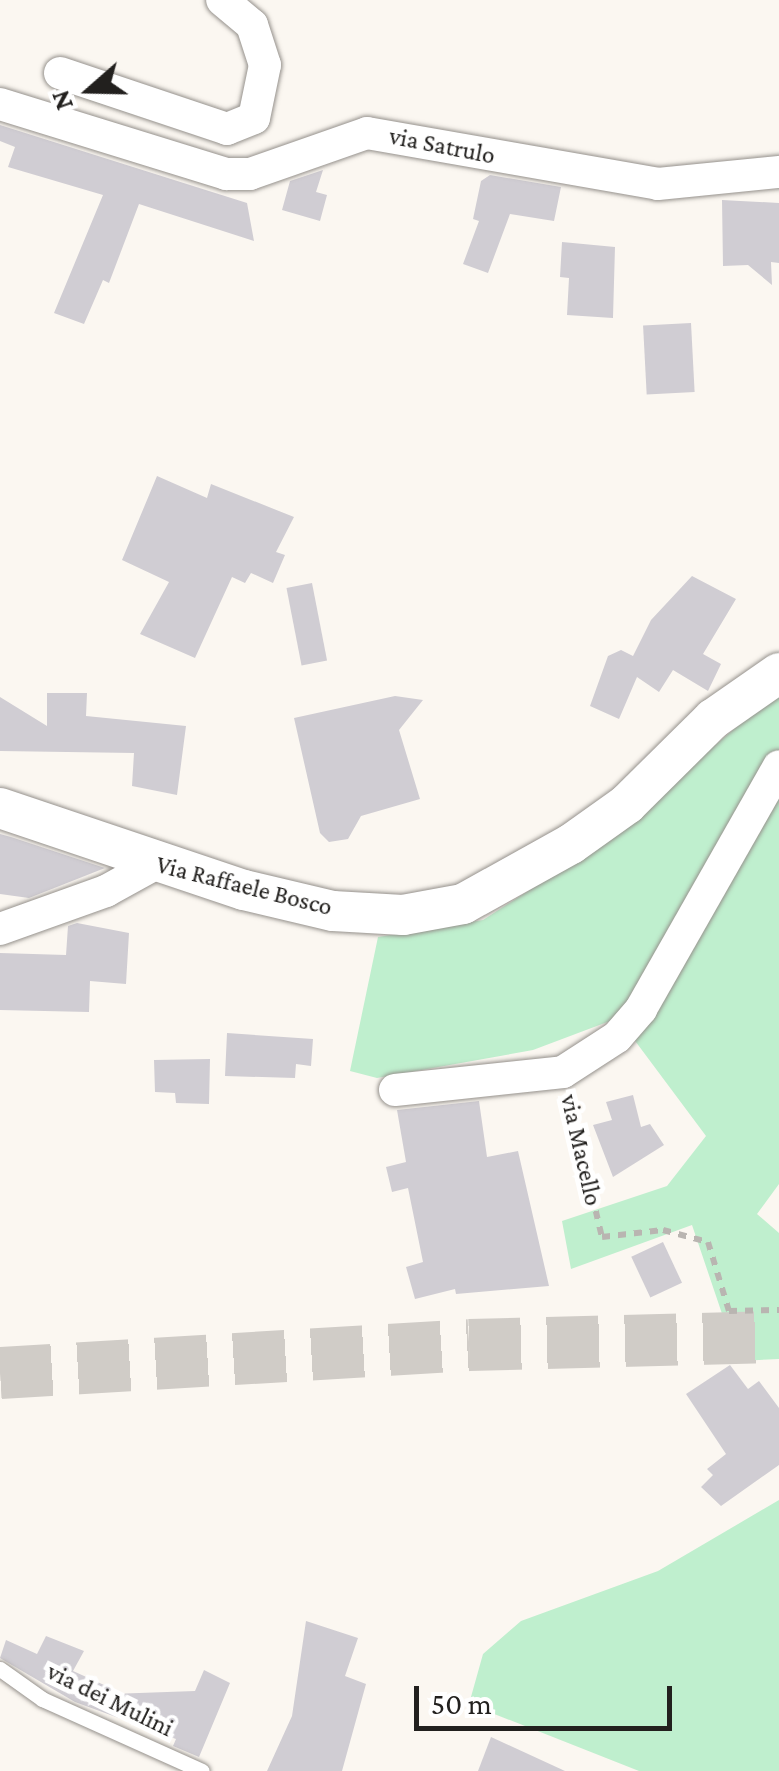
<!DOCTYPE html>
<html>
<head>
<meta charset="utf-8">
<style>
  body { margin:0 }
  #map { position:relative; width:779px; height:1771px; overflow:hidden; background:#fbf7f1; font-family:"Crimson Pro",serif }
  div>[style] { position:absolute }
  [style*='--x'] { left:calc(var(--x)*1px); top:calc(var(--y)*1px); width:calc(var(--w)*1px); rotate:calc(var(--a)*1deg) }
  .green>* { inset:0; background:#bfefce }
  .building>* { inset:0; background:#d0cdd3; transform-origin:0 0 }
  .trunk-tunnel>* { height:52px; margin-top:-26px; transform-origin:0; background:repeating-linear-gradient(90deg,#d0ccc7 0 52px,transparent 0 78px) }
  .path>* { height:6px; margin-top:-3px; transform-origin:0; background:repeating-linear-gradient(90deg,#b9b5b1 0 8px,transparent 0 16px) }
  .roads { filter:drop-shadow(0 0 2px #95918c) drop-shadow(0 0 2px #95918c) }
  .service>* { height:15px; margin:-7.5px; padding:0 7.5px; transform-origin:7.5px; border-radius:7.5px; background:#fff }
  .minor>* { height:32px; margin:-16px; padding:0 16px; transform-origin:16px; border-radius:16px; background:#fff }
  .tertiary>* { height:40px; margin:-20px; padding:0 20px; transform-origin:20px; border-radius:20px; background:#fff }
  span { translate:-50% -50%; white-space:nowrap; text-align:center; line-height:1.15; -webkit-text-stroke:10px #fff; paint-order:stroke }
  .street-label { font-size:25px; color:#22201e }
  .north { position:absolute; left:40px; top:40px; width:100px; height:100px; -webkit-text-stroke:8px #fff; paint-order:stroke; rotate:250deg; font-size:28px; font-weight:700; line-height:40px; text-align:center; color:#22201e }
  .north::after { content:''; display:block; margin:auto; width:35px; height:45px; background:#22201e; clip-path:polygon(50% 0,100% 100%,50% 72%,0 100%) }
  .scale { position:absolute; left:414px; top:1686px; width:258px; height:45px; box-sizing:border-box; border:5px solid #22201e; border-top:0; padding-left:12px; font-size:30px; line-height:35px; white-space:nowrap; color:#22201e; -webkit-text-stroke:8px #fff; paint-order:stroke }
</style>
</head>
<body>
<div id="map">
  <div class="green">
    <div style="clip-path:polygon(779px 691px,779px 1184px,757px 1214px,779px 1233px,779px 1359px,738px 1361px,692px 1225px,571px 1269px,562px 1221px,667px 1186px,706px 1136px,618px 1018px,533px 1050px,377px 1078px,350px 1071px,378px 937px,483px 920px,590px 851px)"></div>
    <div style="clip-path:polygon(779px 1500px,779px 1771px,639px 1771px,469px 1704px,483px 1654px,521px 1621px,658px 1571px)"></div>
  </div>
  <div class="building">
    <div style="clip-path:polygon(0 125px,247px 203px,254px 241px,139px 204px,109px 283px,103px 280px,84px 324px,54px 313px,103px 195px,8px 167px,15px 147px,0 141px)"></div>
    <div style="clip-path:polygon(323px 170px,316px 192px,327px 195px,320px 221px,282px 210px,290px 181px)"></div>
    <div style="clip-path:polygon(490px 175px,561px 187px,554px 221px,510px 214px,488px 273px,463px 264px,479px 221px,473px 219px,481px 181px)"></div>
    <div style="clip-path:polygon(722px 200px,779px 203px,779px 263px,771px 262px,772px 285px,748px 265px,723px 266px)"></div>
    <div style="clip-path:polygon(562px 242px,615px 247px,613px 318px,567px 315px,569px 278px,560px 277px)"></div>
    <div style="left:691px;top:323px;width:69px;height:48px;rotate:87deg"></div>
    <div style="clip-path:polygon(157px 476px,207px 498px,211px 484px,294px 517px,276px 552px,285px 555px,273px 583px,251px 573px,245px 583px,232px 577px,195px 658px,140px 634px,169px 582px,122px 560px)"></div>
    <div style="clip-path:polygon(692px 576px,736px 599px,703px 654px,721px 664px,708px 691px,673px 670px,659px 692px,637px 677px,619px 719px,590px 706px,608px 656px,621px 650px,633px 656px,651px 620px)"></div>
    <div style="left:312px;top:583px;width:79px;height:26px;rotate:79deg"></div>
    <div style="clip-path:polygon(47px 693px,87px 693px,86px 716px,186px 726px,177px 795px,132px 786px,134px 753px,0 751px,0 697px,47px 726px)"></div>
    <div style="clip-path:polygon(395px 696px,423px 700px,399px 730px,420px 799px,361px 816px,348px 839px,329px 842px,320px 833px,294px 718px)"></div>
    <div style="clip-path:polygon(0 834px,11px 837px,105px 868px,29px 898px,0 894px)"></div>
    <div style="clip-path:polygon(77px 923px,129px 933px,126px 984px,90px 981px,89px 1012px,0 1010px,0 953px,66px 955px,68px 926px)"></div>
    <div style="clip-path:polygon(227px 1033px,313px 1039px,311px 1066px,296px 1064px,295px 1078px,225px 1076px)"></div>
    <div style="clip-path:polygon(210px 1059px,209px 1104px,176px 1103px,175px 1093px,155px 1092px,154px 1060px)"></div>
    <div style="clip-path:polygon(633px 1095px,641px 1127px,650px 1124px,664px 1145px,613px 1177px,593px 1125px,612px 1120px,606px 1102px)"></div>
    <div style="clip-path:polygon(479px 1101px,487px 1157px,518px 1151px,549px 1286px,456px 1294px,455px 1289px,415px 1299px,406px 1267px,423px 1262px,408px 1188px,392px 1192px,386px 1167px,406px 1162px,397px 1110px)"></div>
    <div style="left:663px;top:1242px;width:45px;height:35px;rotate:65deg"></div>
    <div style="clip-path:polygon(730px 1365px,748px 1389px,759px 1381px,779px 1408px,779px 1465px,721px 1506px,701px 1487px,713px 1475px,707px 1469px,726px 1454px,686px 1394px)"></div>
    <div style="clip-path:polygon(306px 1621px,358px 1638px,345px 1676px,366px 1684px,342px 1771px,267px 1771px,292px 1716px)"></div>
    <div style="clip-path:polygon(46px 1636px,84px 1651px,73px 1671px,113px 1689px,111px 1694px,195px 1691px,204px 1670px,230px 1683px,199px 1757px,173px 1746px,176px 1739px,75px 1702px,0 1658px,6px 1640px,37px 1654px)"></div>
    <div style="clip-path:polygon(491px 1737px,565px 1771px,478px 1771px)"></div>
  </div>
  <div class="trunk-tunnel">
    <div style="--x:0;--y:1373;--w:470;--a:-3.4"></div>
    <div style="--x:469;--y:1345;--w:310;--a:-1.5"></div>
  </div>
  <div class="path">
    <div style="--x:570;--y:1102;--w:139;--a:76.7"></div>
    <div style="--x:602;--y:1237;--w:61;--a:-6.5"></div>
    <div style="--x:663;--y:1230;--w:47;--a:14.9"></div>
    <div style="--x:708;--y:1242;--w:72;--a:73.1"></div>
    <div style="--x:729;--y:1311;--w:50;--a:-1.1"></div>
  </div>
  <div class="roads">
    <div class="service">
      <div style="--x:0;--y:1669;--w:52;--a:35.5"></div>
      <div style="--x:42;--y:1699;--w:175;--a:24.2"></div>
    </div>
    <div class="minor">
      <div style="--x:60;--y:73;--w:176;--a:18.5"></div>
      <div style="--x:227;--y:129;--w:29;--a:-22"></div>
      <div style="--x:254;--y:118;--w:54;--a:-78.3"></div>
      <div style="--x:265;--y:65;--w:42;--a:-108"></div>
      <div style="--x:252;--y:25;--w:39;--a:-140"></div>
      <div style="--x:0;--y:104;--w:237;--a:17.2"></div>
      <div style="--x:226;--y:174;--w:24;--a:0"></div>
      <div style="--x:250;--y:174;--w:124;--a:-19.3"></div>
      <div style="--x:367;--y:133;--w:295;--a:9.9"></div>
      <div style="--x:658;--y:184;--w:122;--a:-5.7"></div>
      <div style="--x:0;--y:929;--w:113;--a:-19.7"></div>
      <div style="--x:106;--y:891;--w:56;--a:-28.9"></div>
      <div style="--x:395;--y:1090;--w:169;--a:-6.1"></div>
      <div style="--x:563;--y:1072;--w:64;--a:-32.9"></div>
      <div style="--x:617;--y:1037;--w:37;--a:-49"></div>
      <div style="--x:641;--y:1009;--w:279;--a:-60.4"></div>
    </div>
    <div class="tertiary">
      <div style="--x:0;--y:808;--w:257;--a:18.6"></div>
      <div style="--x:244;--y:890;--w:91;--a:13.3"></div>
      <div style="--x:333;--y:911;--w:70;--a:3.3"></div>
      <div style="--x:403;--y:915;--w:61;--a:-10.4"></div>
      <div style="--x:463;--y:904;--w:124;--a:-29.1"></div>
      <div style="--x:571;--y:844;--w:69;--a:-35.5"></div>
      <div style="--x:627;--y:804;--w:121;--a:-44.7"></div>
      <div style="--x:713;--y:719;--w:80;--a:-34.9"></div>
    </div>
  </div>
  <div class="street-label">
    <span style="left:442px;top:146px;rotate:11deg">via Satrulo</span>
    <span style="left:244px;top:886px;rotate:14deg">Via Raffaele Bosco</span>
    <span style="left:581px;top:1150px;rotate:77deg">via Macello</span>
    <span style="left:110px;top:1700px;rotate:26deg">via dei Mulini</span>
  </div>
  <div class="north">N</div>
  <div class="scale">50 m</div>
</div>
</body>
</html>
